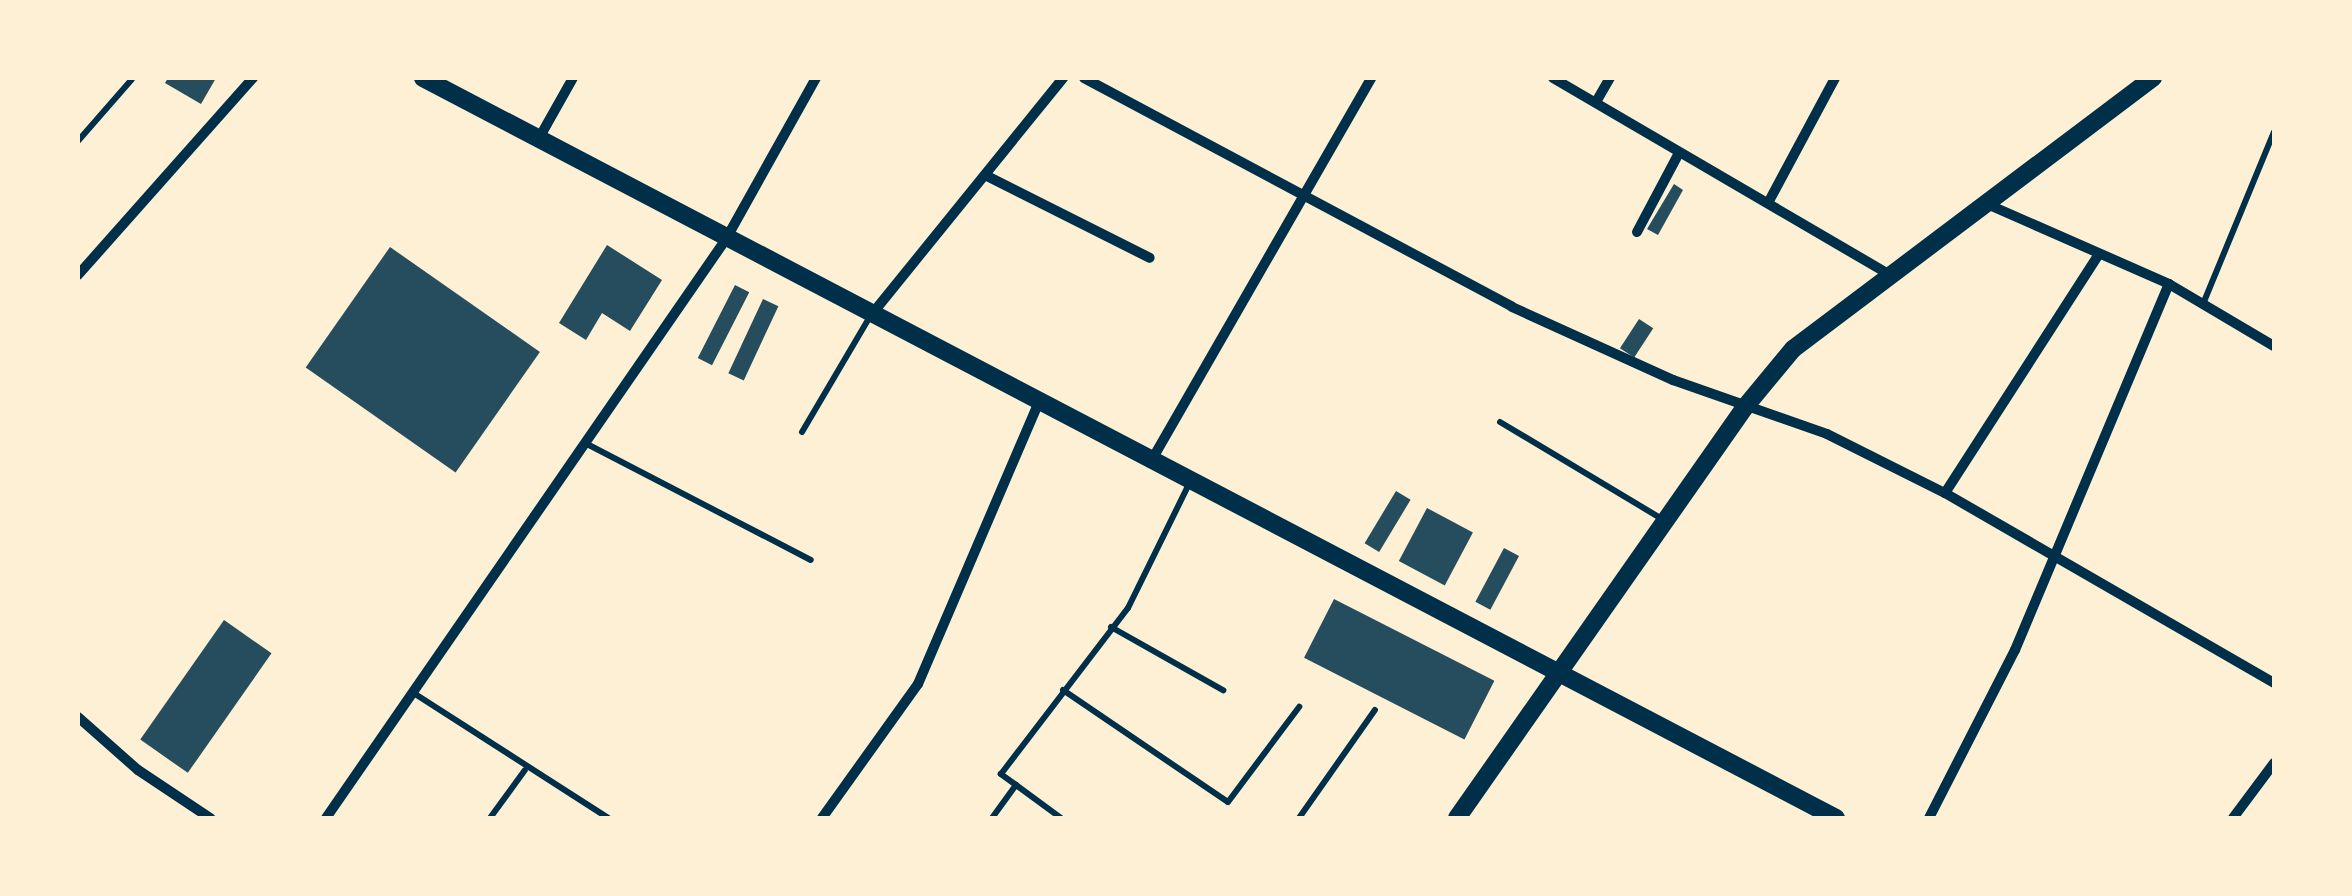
<!DOCTYPE html>
<html>
<head>
<meta charset="utf-8">
<style>
  body { margin:0 }
  #map { position:relative; width:2352px; height:896px; overflow:hidden; background:#fdf0d5; font-family:Raleway,sans-serif }
  div>[style] { position:absolute }
  [style*='--x'] { left:calc(var(--x)*1px); top:calc(var(--y)*1px); width:calc(var(--w)*1px); rotate:calc(var(--a)*1deg) }
  .building>* { inset:0; background:#264d5e; transform-origin:0 0 }
  .service>* { height:6px; margin:-3px; padding:0 3px; transform-origin:3px; border-radius:3px; background:#003049 }
  .minor>* { height:10px; margin:-5px; padding:0 5px; transform-origin:5px; border-radius:5px; background:#003049 }
  .tertiary>* { height:18px; margin:-9px; padding:0 9px; transform-origin:9px; border-radius:9px; background:#003049 }
  span { translate:-50% -50%; white-space:nowrap; text-align:center; line-height:1.15; -webkit-text-stroke:8px #fdf0d5; paint-order:stroke }
  .frame { position:absolute; inset:0; border:80px solid #fdf0d5; pointer-events:none }
</style>
</head>
<body>
<div id="map">
  <div class="building">
    <div style="clip-path:polygon(168px 78px,216px 78px,201px 104px,165px 83px)"></div>
    <div style="clip-path:polygon(1674px 184px,1683px 190px,1658px 235px,1647px 229px)"></div>
    <div style="clip-path:polygon(607px 245px,662px 280px,630px 331px,602px 313px,586px 340px,559px 323px)"></div>
    <div style="left:390px;top:247px;width:183px;height:147px;rotate:35deg"></div>
    <div style="left:735px;top:285px;width:16px;height:82px;rotate:27deg"></div>
    <div style="left:763px;top:299px;width:17px;height:82px;rotate:25deg"></div>
    <div style="left:1639px;top:319px;width:17px;height:35px;rotate:33deg"></div>
    <div style="left:1396px;top:491px;width:17px;height:61px;rotate:31deg"></div>
    <div style="left:1427px;top:508px;width:52px;height:60px;rotate:28deg"></div>
    <div style="left:1504px;top:548px;width:17px;height:61px;rotate:28deg"></div>
    <div style="left:1334px;top:599px;width:180px;height:66px;rotate:27deg"></div>
    <div style="left:224px;top:620px;width:58px;height:146px;rotate:35deg"></div>
  </div>
  <div class="service">
    <div style="--x:78;--y:141;--w:82;--a:-48.9"></div>
    <div style="--x:2203;--y:304;--w:186;--a:-67.6"></div>
    <div style="--x:1500;--y:422;--w:189;--a:30.9"></div>
    <div style="--x:802;--y:432;--w:136;--a:-59.5"></div>
    <div style="--x:587;--y:444;--w:252;--a:27.4"></div>
    <div style="--x:1111;--y:627;--w:129;--a:29.4"></div>
    <div style="--x:1063;--y:690;--w:199;--a:34.2"></div>
    <div style="--x:1228;--y:802;--w:119;--a:-53.2"></div>
    <div style="--x:412;--y:692;--w:233;--a:32.7"></div>
    <div style="--x:1016;--y:785;--w:56;--a:36.3"></div>
    <div style="--x:490;--y:818;--w:59;--a:-53.9"></div>
    <div style="--x:992;--y:818;--w:41;--a:-54"></div>
    <div style="--x:1016;--y:785;--w:19;--a:-144"></div>
    <div style="--x:1001;--y:774;--w:209;--a:-52.6"></div>
    <div style="--x:1128;--y:608;--w:138;--a:-63.8"></div>
    <div style="--x:1299;--y:818;--w:132;--a:-54.9"></div>
  </div>
  <div class="minor">
    <div style="--x:1084;--y:78;--w:485;--a:28.1"></div>
    <div style="--x:1512;--y:307;--w:177;--a:24.4"></div>
    <div style="--x:1673;--y:380;--w:163;--a:19.3"></div>
    <div style="--x:1827;--y:434;--w:132;--a:26.6"></div>
    <div style="--x:1945;--y:493;--w:380;--a:30"></div>
    <div style="--x:1553;--y:78;--w:390;--a:30.3"></div>
    <div style="--x:1596;--y:102;--w:28;--a:-60"></div>
    <div style="--x:538;--y:140;--w:71;--a:-60.6"></div>
    <div style="--x:987;--y:176;--w:182;--a:26.7"></div>
    <div style="--x:1768;--y:203;--w:142;--a:-61.8"></div>
    <div style="--x:1987;--y:204;--w:199;--a:23.7"></div>
    <div style="--x:2169;--y:284;--w:122;--a:30.6"></div>
    <div style="--x:1637;--y:232;--w:89;--a:-62"></div>
    <div style="--x:78;--y:275;--w:264;--a:-48.4"></div>
    <div style="--x:872;--y:314;--w:304;--a:-51"></div>
    <div style="--x:1150;--y:463;--w:444;--a:-60.1"></div>
    <div style="--x:1945;--y:493;--w:281;--a:-57.2"></div>
    <div style="--x:78;--y:717;--w:80;--a:41.5"></div>
    <div style="--x:138;--y:770;--w:87;--a:33.7"></div>
    <div style="--x:326;--y:818;--w:704;--a:-55.36"></div>
    <div style="--x:726;--y:239;--w:184;--a:-60.8"></div>
    <div style="--x:822;--y:818;--w:165;--a:-54.4"></div>
    <div style="--x:918;--y:684;--w:305;--a:-66.8"></div>
    <div style="--x:1929;--y:818;--w:189;--a:-62.9"></div>
    <div style="--x:2015;--y:650;--w:397;--a:-67.2"></div>
    <div style="--x:2233;--y:818;--w:69;--a:-53.3"></div>
  </div>
  <div class="tertiary">
    <div style="--x:423;--y:78;--w:1595;--a:27.64"></div>
    <div style="--x:1457;--y:818;--w:502;--a:-54.98"></div>
    <div style="--x:1745;--y:407;--w:75;--a:-50.4"></div>
    <div style="--x:1793;--y:349;--w:451;--a:-37"></div>
  </div>
  <div class="frame"></div>
</div>
</body>
</html>
